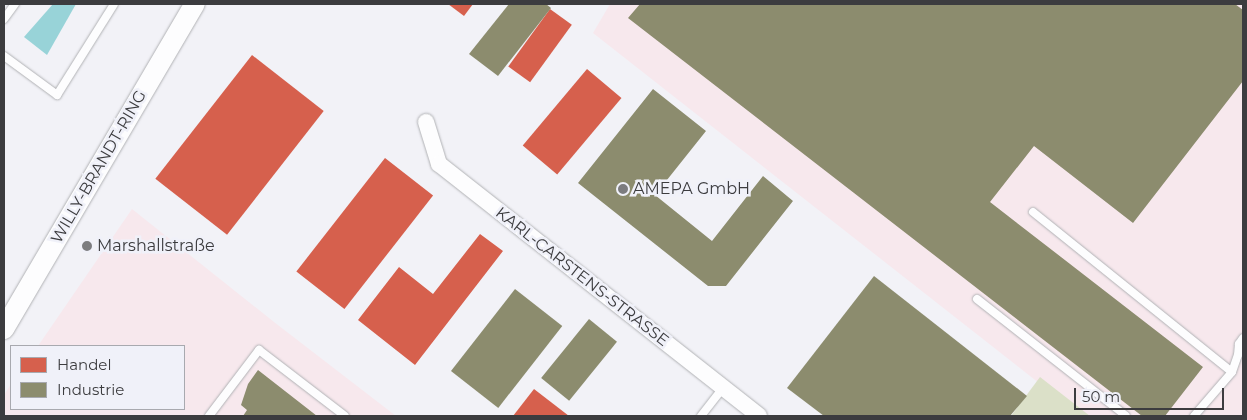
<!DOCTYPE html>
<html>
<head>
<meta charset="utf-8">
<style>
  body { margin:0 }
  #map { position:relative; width:1247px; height:420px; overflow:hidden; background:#f2f2f7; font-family:Montserrat,sans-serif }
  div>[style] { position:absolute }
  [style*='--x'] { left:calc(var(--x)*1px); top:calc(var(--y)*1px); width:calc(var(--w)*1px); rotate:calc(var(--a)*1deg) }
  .industrial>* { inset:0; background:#f7e8ed }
  .green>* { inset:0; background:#dbe0c8 }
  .water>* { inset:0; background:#98d3d8 }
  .shops>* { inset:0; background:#d6604d; transform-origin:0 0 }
  .industry>* { inset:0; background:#8c8c6e; transform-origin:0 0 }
  .roads { filter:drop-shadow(0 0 1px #b1b2b5) drop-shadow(0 0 1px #b1b2b5) }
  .service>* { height:8px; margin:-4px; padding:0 4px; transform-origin:4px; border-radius:4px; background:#fdfdfe }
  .minor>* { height:16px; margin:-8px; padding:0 8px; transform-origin:8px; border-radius:8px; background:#fdfdfe }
  .tertiary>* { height:20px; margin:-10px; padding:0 10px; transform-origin:10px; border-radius:10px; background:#fdfdfe }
  .dots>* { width:14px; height:14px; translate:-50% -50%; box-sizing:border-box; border:2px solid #f0f1f9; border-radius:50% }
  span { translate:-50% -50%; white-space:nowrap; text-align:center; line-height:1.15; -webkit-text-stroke:5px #f0f1f9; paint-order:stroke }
  .street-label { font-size:16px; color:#3c3c3f }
  .poi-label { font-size:16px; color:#3c3c3f }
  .left { translate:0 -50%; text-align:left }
  .frame { position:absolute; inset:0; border:5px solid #3c3c3f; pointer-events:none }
  .legend { position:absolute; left:10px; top:345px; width:175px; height:65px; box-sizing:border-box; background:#f0f1f9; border:1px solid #a8a9af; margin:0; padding:6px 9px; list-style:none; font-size:15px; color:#3c3c3f }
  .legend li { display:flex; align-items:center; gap:10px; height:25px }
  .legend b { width:25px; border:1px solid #a8a9af }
  .scale { position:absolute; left:1074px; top:388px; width:150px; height:22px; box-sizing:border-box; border:2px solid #3c3c3f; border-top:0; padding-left:6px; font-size:15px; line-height:18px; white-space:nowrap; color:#3c3c3f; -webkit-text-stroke:4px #f0f1f9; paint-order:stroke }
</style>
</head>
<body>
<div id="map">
  <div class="industrial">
    <div style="clip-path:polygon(610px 4px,1243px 4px,1243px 416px,1081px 416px,593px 33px)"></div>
    <div style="clip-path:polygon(132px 209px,274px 322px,396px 416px,4px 416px,4px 395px,11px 384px,11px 409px,184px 409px,184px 346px,38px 346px)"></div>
  </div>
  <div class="green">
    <div style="clip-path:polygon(1040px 377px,1090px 416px,1011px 416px)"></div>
  </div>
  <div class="water">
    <div style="clip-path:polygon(53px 4px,76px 4px,47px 55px,24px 37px)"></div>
  </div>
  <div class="shops">
    <div style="clip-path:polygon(448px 4px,473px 4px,464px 16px)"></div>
    <div style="left:550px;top:9px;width:27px;height:71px;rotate:36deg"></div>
    <div style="left:252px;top:55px;width:91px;height:157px;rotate:38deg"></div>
    <div style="left:587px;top:69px;width:45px;height:100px;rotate:40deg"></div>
    <div style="left:385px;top:158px;width:61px;height:144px;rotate:38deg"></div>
    <div style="clip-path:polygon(480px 234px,503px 251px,415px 365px,358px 320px,399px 267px,433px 294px)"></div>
    <div style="clip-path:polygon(534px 389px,569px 416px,513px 416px)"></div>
  </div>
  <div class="industry">
    <div style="clip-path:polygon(509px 4px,546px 4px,551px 8px,498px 76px,469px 54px)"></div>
    <div style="clip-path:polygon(640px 4px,1235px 4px,1243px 10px,1243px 81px,1133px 223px,1034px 146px,990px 202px,1203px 367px,1165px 416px,1142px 416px,628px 18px)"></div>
    <div style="clip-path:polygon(653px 89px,706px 131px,655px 195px,712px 241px,763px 176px,793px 201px,726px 286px,708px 286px,578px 183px)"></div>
    <div style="clip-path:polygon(874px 276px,1027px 396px,1010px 416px,824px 416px,787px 388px)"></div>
    <div style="left:515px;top:289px;width:60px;height:104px;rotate:38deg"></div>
    <div style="left:589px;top:319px;width:36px;height:76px;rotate:39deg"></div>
    <div style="clip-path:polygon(258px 370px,317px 416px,243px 416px,247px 410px,241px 405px,248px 384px)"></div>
  </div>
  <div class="roads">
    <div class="service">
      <div style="--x:4;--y:19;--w:19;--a:-54"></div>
      <div style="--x:4;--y:56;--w:66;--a:36.3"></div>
      <div style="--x:57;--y:95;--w:107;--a:-57.9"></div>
      <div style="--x:1033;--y:212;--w:255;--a:38.8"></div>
      <div style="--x:1232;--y:372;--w:18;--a:-71"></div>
      <div style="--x:1238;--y:355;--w:11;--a:-85"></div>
      <div style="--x:1239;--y:344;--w:7;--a:-56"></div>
      <div style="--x:977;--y:299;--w:189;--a:38.1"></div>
      <div style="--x:209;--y:416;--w:83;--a:-52.9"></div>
      <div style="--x:259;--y:350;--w:108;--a:37.5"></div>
      <div style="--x:701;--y:416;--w:36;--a:-52"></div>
      <div style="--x:1194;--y:416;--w:58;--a:-49.2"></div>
    </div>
    <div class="minor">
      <div style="--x:426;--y:122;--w:44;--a:72.8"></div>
      <div style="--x:439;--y:164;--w:407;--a:38.2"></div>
    </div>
    <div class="tertiary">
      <div style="--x:4;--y:329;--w:377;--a:-59.6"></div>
    </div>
  </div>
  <div class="dots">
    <div style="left:623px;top:189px;background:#7c7c7f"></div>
    <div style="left:87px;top:246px;background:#7c7c7f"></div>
  </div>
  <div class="street-label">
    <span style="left:99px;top:167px;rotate:-60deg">WILLY-BRANDT-RING</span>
    <span style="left:582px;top:277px;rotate:38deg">KARL-CARSTENS-STRASSE</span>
  </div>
  <div class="poi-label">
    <span class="left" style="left:633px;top:189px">AMEPA GmbH</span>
    <span class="left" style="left:97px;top:246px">Marshallstraße</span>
  </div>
  <div class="frame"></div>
  <ul class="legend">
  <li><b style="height:14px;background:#d6604d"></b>Handel</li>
  <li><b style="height:14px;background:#8c8c6e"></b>Industrie</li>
  </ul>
  <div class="scale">50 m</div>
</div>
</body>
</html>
